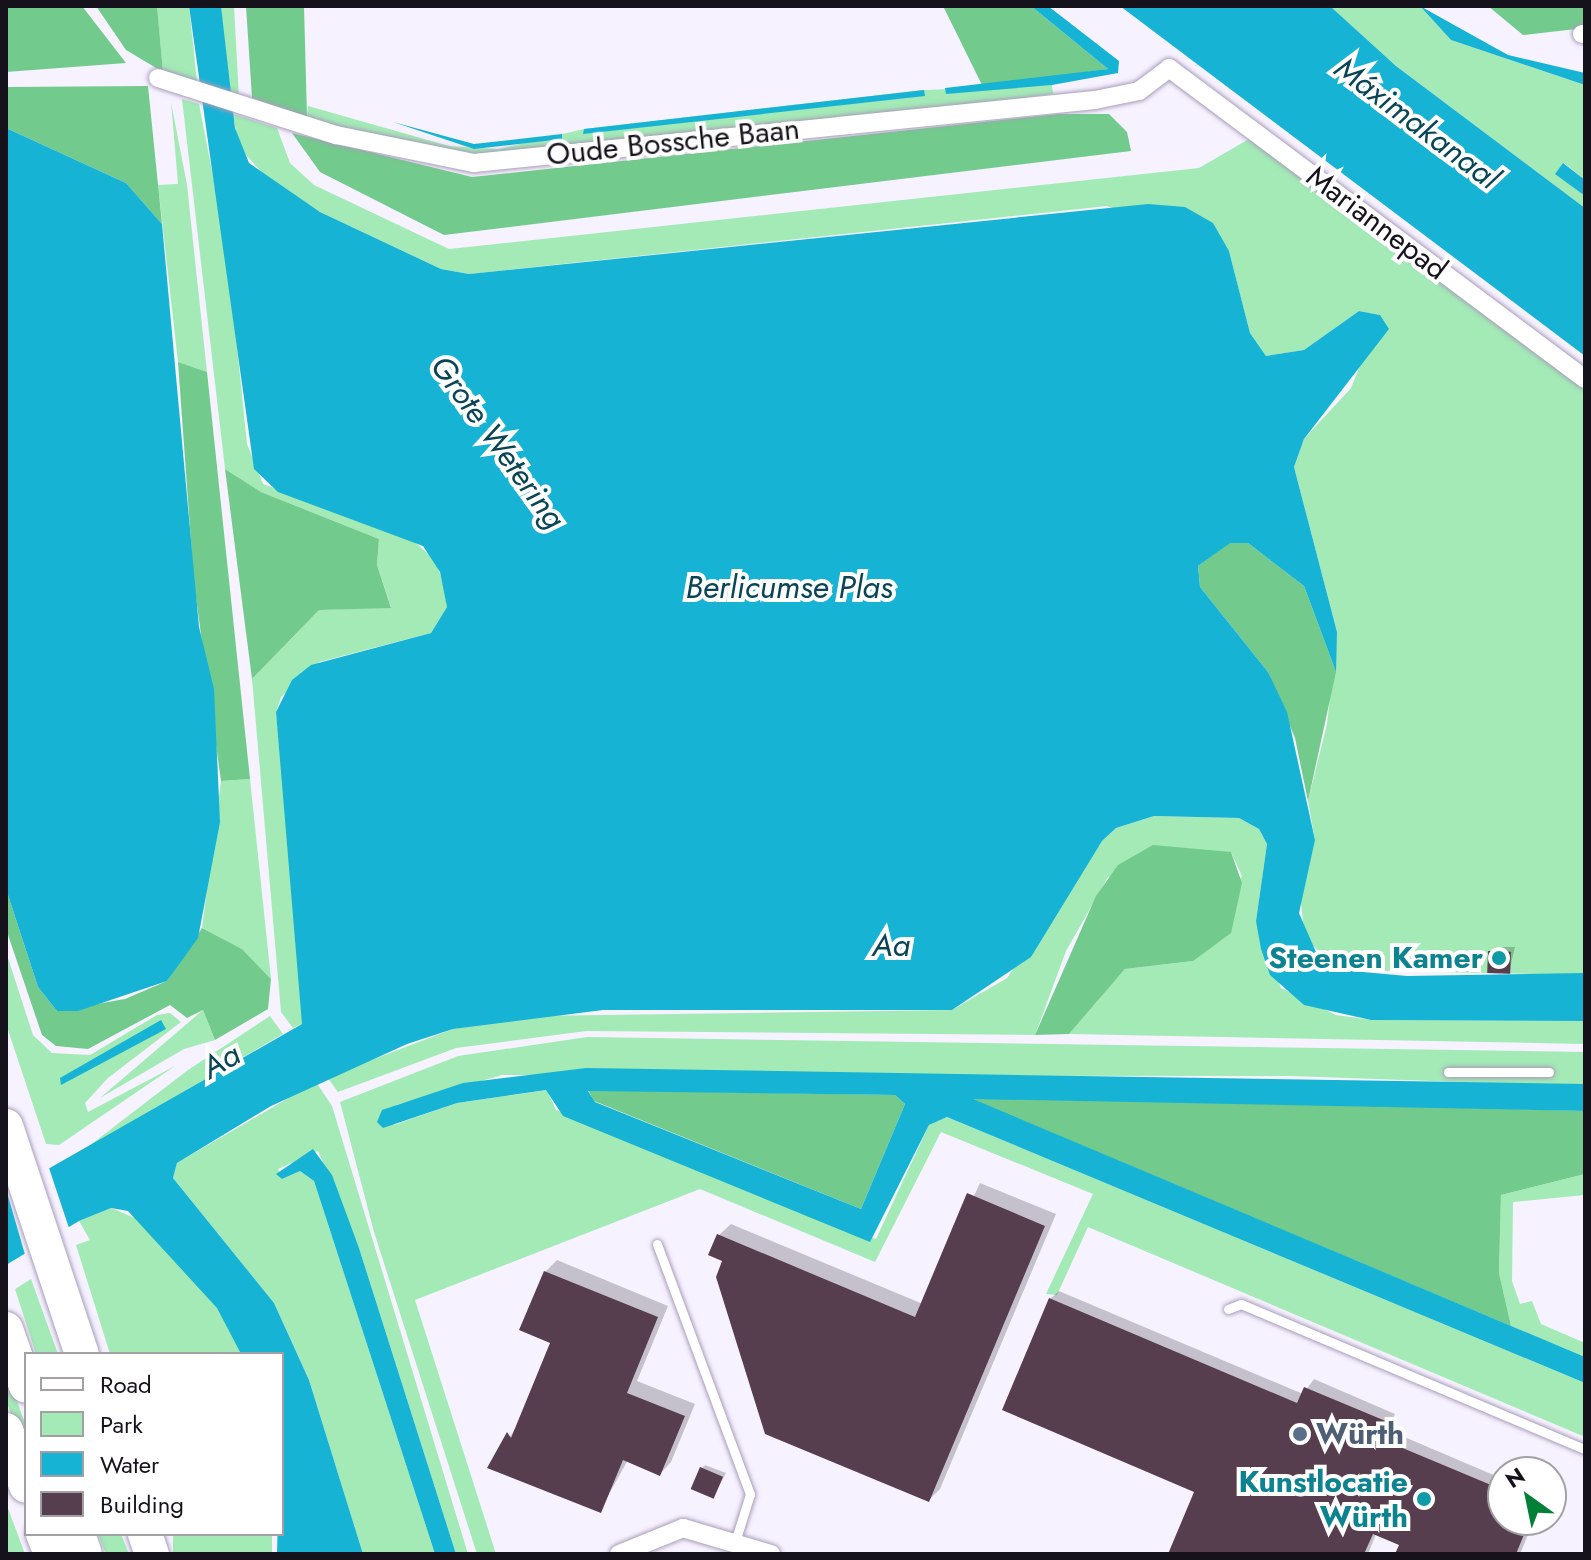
<!DOCTYPE html>
<html>
<head>
<meta charset="utf-8">
<style>
  body { margin:0 }
  #map { position:relative; width:1591px; height:1560px; overflow:hidden; background:#f7f2ff; font-family:Jost,sans-serif }
  div>[style] { position:absolute }
  [style*='--x'] { left:calc(var(--x)*1px); top:calc(var(--y)*1px); width:calc(var(--w)*1px); rotate:calc(var(--a)*1deg) }
  .green>* { inset:0; background:#a3eab6; transform-origin:0 0 }
  .forest>* { inset:0; background:#72cb8c }
  .water>* { inset:0; background:#17b3d5 }
  .pier>* { inset:0; background:#f7f2ff }
  .shadow>* { inset:0; background:#0003 }
  .building>* { inset:0; background:#563e4e; transform-origin:0 0 }
  .roads { filter:drop-shadow(0 0 2px #a89dba) drop-shadow(0 0 2px #a89dba) }
  .service>* { height:9px; margin:-4.5px; padding:0 4.5px; transform-origin:4.5px; border-radius:4.5px; background:#fff }
  .minor>* { height:18px; margin:-9px; padding:0 9px; transform-origin:9px; border-radius:9px; background:#fff }
  .motorway>* { height:34px; margin:-17px; padding:0 17px; transform-origin:17px; border-radius:17px; background:#fff }
  .dots>* { width:22px; height:22px; translate:-50% -50%; box-sizing:border-box; border:4px solid #fff; border-radius:50% }
  span { translate:-50% -50%; white-space:nowrap; text-align:center; line-height:1.15; -webkit-text-stroke:8px #fff; paint-order:stroke }
  .street-label { font-size:30px; color:#16121c }
  .culture-label { font-size:30px; color:#0d838f; font-weight:700 }
  .right { translate:-100% -50%; text-align:right }
  .service-label { font-size:30px; color:#4e5e75; font-weight:700 }
  .left { translate:0 -50%; text-align:left }
  .water-label { font-size:32px; color:#094655; font-style:italic }
  .frame { position:absolute; inset:0; border:8px solid #16121c; pointer-events:none }
  .legend { position:absolute; left:24px; top:1352px; width:260px; height:184px; box-sizing:border-box; background:#fff; border:2px solid #a2a0a4; margin:0; padding:10px 14px; list-style:none; font-size:24px; color:#16121c }
  .legend li { display:flex; align-items:center; gap:16px; height:40px }
  .legend b { width:40px; border:2px solid #a2a0a4 }
  .north { position:absolute; left:1487px; top:1456px; width:80px; height:80px; box-sizing:border-box; background:#fff; border:2px solid #a2a0a4; border-radius:50%; rotate:327deg; font-size:22px; font-weight:700; line-height:32px; text-align:center; color:#16121c }
  .north::after { content:''; display:block; margin:auto; width:28px; height:36px; background:#038038; clip-path:polygon(50% 0,100% 100%,50% 72%,0 100%) }
</style>
</head>
<body>
<div id="map">
  <div class="green">
    <div style="clip-path:polygon(157px 6px,189px 6px,197px 82px,163px 72px)"></div>
    <div style="clip-path:polygon(221px 6px,234px 6px,239px 98px,229px 95px)"></div>
    <div style="clip-path:polygon(1330px 6px,1420px 6px,1451px 40px,1585px 85px,1585px 180px,1564px 163px,1556px 174px,1585px 196px,1585px 208px,1396px 66px)"></div>
    <div style="clip-path:polygon(1052px 85px,1053px 94px,866px 118px,444px 157px,307px 117px,308px 106px,449px 146px,498px 149px,584px 129px,924px 90px)"></div>
    <div style="clip-path:polygon(182px 99px,199px 104px,227px 249px,247px 444px,263px 484px,408px 536px,435px 560px,445px 588px,447px 607px,431px 633px,319px 662px,281px 697px,276px 712px,304px 991px,302px 1024px,293px 1028px,281px 1012px,252px 679px,319px 610px,391px 607px,377px 565px,379px 539px,261px 492px,225px 469px)"></div>
    <div style="clip-path:polygon(171px 102px,187px 185px,207px 372px,178px 362px,158px 185px,178px 184px)"></div>
    <div style="clip-path:polygon(233px 114px,277px 128px,290px 163px,314px 185px,449px 249px,1199px 168px,1249px 139px,1585px 390px,1584px 975px,1341px 970px,1305px 939px,1300px 894px,1315px 840px,1308px 801px,1327px 724px,1337px 632px,1294px 467px,1304px 439px,1351px 388px,1380px 315px,1359px 311px,1304px 350px,1266px 356px,1250px 333px,1229px 251px,1107px 206px,469px 274px,441px 269px,320px 212px,264px 175px,239px 147px)"></div>
    <div style="clip-path:polygon(250px 779px,271px 979px,242px 949px,202px 928px,221px 781px)"></div>
    <div style="clip-path:polygon(1154px 816px,1239px 818px,1259px 829px,1267px 844px,1256px 921px,1281px 988px,1336px 1015px,1371px 1020px,1585px 1021px,1585px 1044px,1069px 1034px,1125px 969px,1193px 961px,1242px 876px,1231px 852px,1108px 877px,1066px 951px,1035px 1035px,586px 1031px,456px 1048px,338px 1092px,327px 1077px,453px 1029px,532px 1016px,952px 1010px,1007px 978px,1102px 841px,1116px 828px)"></div>
    <div style="clip-path:polygon(6px 952px,33px 1035px,52px 1053px,90px 1055px,157px 1015px,170px 1013px,181px 1022px,108px 1078px,85px 1103px,88px 1112px,175px 1066px,59px 1145px,46px 1144px,6px 1024px)"></div>
    <div style="clip-path:polygon(203px 1010px,215px 1040px,184px 1049px,100px 1098px)"></div>
    <div style="clip-path:polygon(270px 1016px,283px 1034px,85px 1149px,188px 1070px)"></div>
    <div style="clip-path:polygon(587px 1037px,1585px 1052px,1585px 1084px,1549px 1085px,1291px 1076px,502px 1075px,396px 1105px,394px 1125px,457px 1103px,547px 1090px,556px 1110px,876px 1239px,929px 1125px,947px 1117px,1585px 1383px,1585px 1437px,1088px 1227px,1057px 1295px,1046px 1294px,1093px 1194px,941px 1132px,875px 1262px,700px 1189px,415px 1300px,496px 1554px,477px 1554px,374px 1232px,340px 1102px,458px 1056px)"></div>
    <div style="clip-path:polygon(316px 1082px,332px 1106px,468px 1554px,456px 1554px,359px 1248px,318px 1151px,278px 1169px,282px 1179px,300px 1171px,314px 1181px,435px 1554px,363px 1554px,309px 1380px,274px 1303px,173px 1178px,177px 1163px)"></div>
    <div style="clip-path:polygon(1585px 1174px,1585px 1195px,1513px 1202px,1512px 1281px,1520px 1304px,1532px 1301px,1541px 1324px,1585px 1343px,1585px 1357px,1511px 1326px,1499px 1273px,1501px 1195px)"></div>
    <div style="clip-path:polygon(111px 1208px,147px 1223px,217px 1307px,241px 1354px,110px 1354px,76px 1245px,90px 1240px,79px 1221px)"></div>
    <div style="clip-path:polygon(31px 1279px,58px 1354px,36px 1354px,15px 1289px)"></div>
    <div style="clip-path:polygon(6px 1371px,26px 1426px,26px 1456px,6px 1400px)"></div>
    <div style="clip-path:polygon(6px 1503px,25px 1554px,6px 1554px)"></div>
    <div style="clip-path:polygon(98px 1534px,121px 1534px,129px 1554px,106px 1554px)"></div>
    <div style="left:173px;top:1534px;width:99px;height:22px"></div>
  </div>
  <div class="forest">
    <div style="clip-path:polygon(6px 6px,82px 6px,126px 63px,6px 72px)"></div>
    <div style="clip-path:polygon(96px 6px,157px 6px,163px 72px,126px 50px)"></div>
    <div style="clip-path:polygon(246px 6px,304px 6px,307px 117px,252px 98px)"></div>
    <div style="clip-path:polygon(943px 6px,1031px 6px,1108px 69px,983px 87px)"></div>
    <div style="clip-path:polygon(1488px 6px,1585px 6px,1585px 28px,1523px 35px)"></div>
    <div style="clip-path:polygon(148px 86px,162px 224px,126px 183px,6px 128px,6px 87px)"></div>
    <div style="clip-path:polygon(1058px 114px,1109px 114px,1127px 132px,1131px 151px,444px 235px,320px 172px,292px 133px,472px 177px)"></div>
    <div style="clip-path:polygon(178px 362px,207px 372px,250px 779px,221px 781px,194px 583px)"></div>
    <div style="clip-path:polygon(225px 469px,261px 492px,379px 539px,377px 565px,391px 608px,319px 610px,252px 679px)"></div>
    <div style="clip-path:polygon(1230px 542px,1248px 543px,1304px 586px,1336px 672px,1308px 801px,1295px 738px,1268px 672px,1200px 587px,1198px 566px)"></div>
    <div style="clip-path:polygon(1153px 845px,1231px 852px,1242px 883px,1231px 933px,1193px 961px,1125px 969px,1069px 1034px,1035px 1035px,1096px 896px,1118px 865px)"></div>
    <div style="clip-path:polygon(6px 889px,38px 987px,57px 1011px,125px 999px,167px 981px,202px 928px,242px 949px,271px 979px,268px 1009px,215px 1040px,203px 1010px,187px 1018px,170px 1005px,88px 1049px,56px 1046px,42px 1035px,6px 929px)"></div>
    <div style="clip-path:polygon(588px 1090px,895px 1095px,905px 1104px,861px 1209px,594px 1101px)"></div>
    <div style="clip-path:polygon(976px 1094px,1585px 1111px,1585px 1174px,1501px 1195px,1499px 1273px,1511px 1326px,973px 1100px)"></div>
  </div>
  <div class="water">
    <div style="clip-path:polygon(189px 6px,221px 6px,235px 128px,249px 163px,320px 212px,441px 269px,469px 274px,1148px 204px,1185px 207px,1213px 223px,1229px 251px,1250px 333px,1266px 356px,1304px 350px,1359px 311px,1380px 315px,1389px 329px,1304px 439px,1294px 467px,1337px 632px,1336px 672px,1304px 586px,1248px 543px,1230px 543px,1198px 566px,1200px 587px,1268px 672px,1287px 712px,1315px 840px,1299px 913px,1319px 959px,1341px 970px,1407px 976px,1585px 973px,1585px 1021px,1371px 1020px,1304px 1005px,1270px 975px,1261px 949px,1256px 921px,1267px 844px,1259px 829px,1239px 818px,1154px 816px,1116px 828px,1102px 841px,1031px 957px,952px 1010px,603px 1010px,453px 1029px,407px 1044px,271px 1106px,177px 1163px,173px 1178px,274px 1303px,309px 1380px,363px 1554px,277px 1554px,282px 1354px,241px 1354px,217px 1308px,128px 1211px,111px 1208px,79px 1221px,6px 1265px,6px 1193px,302px 1024px,276px 712px,292px 680px,311px 665px,431px 633px,447px 607px,440px 572px,423px 546px,278px 492px,254px 469px)"></div>
    <div style="clip-path:polygon(1031px 6px,1048px 6px,1119px 61px,1118px 73px,1052px 85px,946px 94px,945px 88px,1108px 69px)"></div>
    <div style="clip-path:polygon(1120px 6px,1330px 6px,1396px 66px,1585px 208px,1585px 356px)"></div>
    <div style="clip-path:polygon(1420px 6px,1508px 55px,1585px 73px,1585px 85px,1451px 40px)"></div>
    <div style="clip-path:polygon(924px 90px,925px 96px,583px 134px,584px 129px)"></div>
    <div style="clip-path:polygon(393px 122px,474px 144px,562px 134px,562px 139px,474px 149px)"></div>
    <div style="clip-path:polygon(6px 128px,126px 183px,162px 224px,199px 627px,214px 689px,220px 822px,198px 938px,167px 981px,78px 1011px,57px 1011px,38px 987px,6px 889px)"></div>
    <div style="clip-path:polygon(1563px 163px,1585px 180px,1585px 196px,1555px 174px)"></div>
    <div style="clip-path:polygon(161px 1020px,166px 1029px,61px 1085px,60px 1078px)"></div>
    <div style="clip-path:polygon(evenodd,586px 1068px,1585px 1084px,1585px 1111px,973px 1099px,1585px 1357px,1585px 1383px,947px 1117px,929px 1125px,870px 1242px,563px 1116px,546px 1090px,457px 1103px,383px 1128px,377px 1122px,382px 1110px,463px 1083px,586px 1068px,588px 1091px,895px 1095px,905px 1104px,861px 1209px,595px 1102px,588px 1091px)"></div>
    <div style="clip-path:polygon(313px 1149px,332px 1175px,359px 1248px,456px 1554px,435px 1554px,314px 1181px,300px 1171px,282px 1179px,276px 1174px)"></div>
  </div>
  <div class="pier">
    <div style="clip-path:polygon(48px 1165px,70px 1231px,26px 1258px,6px 1189px)"></div>
  </div>
  <div class="shadow">
    <div style="clip-path:polygon(1495px 947px,1515px 947px,1509px 972px,1490px 952px)"></div>
    <div style="clip-path:polygon(980px 1183px,1056px 1214px,940px 1489px,929px 1500px,725px 1260px,719px 1235px,731px 1224px,923px 1304px)"></div>
    <div style="clip-path:polygon(557px 1260px,668px 1306px,637px 1381px,695px 1404px,671px 1462px,660px 1474px,628px 1460px,600px 1510px,490px 1468px,519px 1423px,553px 1342px,545px 1272px)"></div>
    <div style="clip-path:polygon(1059px 1291px,1303px 1394px,1314px 1379px,1395px 1414px,1388px 1430px,1503px 1479px,1503px 1520px,1534px 1520px,1520px 1554px,1397px 1554px,1401px 1544px,1376px 1534px,1368px 1554px,1170px 1554px,1197px 1491px,1050px 1299px)"></div>
    <div style="clip-path:polygon(705px 1465px,726px 1473px,714px 1496px,702px 1468px)"></div>
  </div>
  <div class="building">
    <div style="left:1488px;top:951px;width:23px;height:22px;rotate:2deg"></div>
    <div style="clip-path:polygon(967px 1193px,1045px 1226px,929px 1502px,765px 1434px,716px 1277px,722px 1261px,708px 1255px,717px 1234px,915px 1317px)"></div>
    <div style="clip-path:polygon(544px 1271px,658px 1317px,627px 1393px,685px 1416px,660px 1476px,623px 1460px,601px 1513px,487px 1468px,507px 1432px,511px 1438px,550px 1343px,519px 1330px)"></div>
    <div style="clip-path:polygon(1049px 1298px,1297px 1403px,1304px 1387px,1388px 1422px,1381px 1439px,1503px 1490px,1503px 1520px,1530px 1520px,1516px 1554px,1395px 1554px,1399px 1545px,1373px 1534px,1364px 1554px,1168px 1554px,1194px 1492px,1002px 1410px)"></div>
    <div style="left:700px;top:1467px;width:25px;height:24px;rotate:23deg"></div>
  </div>
  <div class="roads">
    <div class="service">
      <div style="--x:1448;--y:1072;--w:101;--a:0"></div>
      <div style="--x:657;--y:1244;--w:267;--a:69.6"></div>
      <div style="--x:750;--y:1494;--w:47;--a:107.3"></div>
      <div style="--x:1228;--y:1309;--w:14;--a:-21"></div>
      <div style="--x:1241;--y:1304;--w:373;--a:22.9"></div>
    </div>
    <div class="minor">
      <div style="--x:1582;--y:34;--w:3;--a:0"></div>
      <div style="--x:158;--y:78;--w:187;--a:17.8"></div>
      <div style="--x:336;--y:135;--w:141;--a:11.5"></div>
      <div style="--x:474;--y:163;--w:624;--a:-5.79"></div>
      <div style="--x:1095;--y:100;--w:45;--a:-11.6"></div>
      <div style="--x:1139;--y:91;--w:38;--a:-37"></div>
      <div style="--x:1169;--y:68;--w:519;--a:36.78"></div>
      <div style="--x:619;--y:1554;--w:69;--a:-22.1"></div>
      <div style="--x:683;--y:1528;--w:92;--a:16.5"></div>
    </div>
    <div class="motorway">
      <div style="--x:6;--y:1126;--w:240;--a:71.6"></div>
      <div style="--x:6;--y:1329;--w:60;--a:70.7"></div>
      <div style="--x:6;--y:1430;--w:59;--a:70.3"></div>
      <div style="--x:43;--y:1534;--w:22;--a:68"></div>
      <div style="--x:78;--y:1534;--w:21;--a:71"></div>
      <div style="--x:145;--y:1534;--w:21;--a:71"></div>
    </div>
  </div>
  <div class="dots">
    <div style="left:1499px;top:958px;background:#0f9aa8"></div>
    <div style="left:1300px;top:1434px;background:#5c6f8a"></div>
    <div style="left:1424px;top:1499px;background:#0f9aa8"></div>
  </div>
  <div class="street-label">
    <span style="left:673px;top:142px;rotate:-6deg">Oude Bossche Baan</span>
    <span style="left:1377px;top:223px;rotate:37deg">Mariannepad</span>
  </div>
  <div class="culture-label">
    <span class="right" style="left:1483px;top:958px">Steenen Kamer</span>
    <span class="right" style="left:1408px;top:1499px">Kunstlocatie<br>Würth</span>
  </div>
  <div class="service-label">
    <span class="left" style="left:1316px;top:1434px">Würth</span>
  </div>
  <div class="water-label">
    <span style="left:1417px;top:123px;rotate:37deg">Máximakanaal</span>
    <span style="left:498px;top:442px;rotate:54deg">Grote Wetering</span>
    <span style="left:789px;top:587px">Berlicumse Plas</span>
    <span style="left:891px;top:945px">Aa</span>
    <span style="left:221px;top:1061px;rotate:-30deg">Aa</span>
  </div>
  <div class="frame"></div>
  <ul class="legend">
  <li><b style="height:10px;background:#fff"></b>Road</li>
  <li><b style="height:22px;background:#a3eab6"></b>Park</li>
  <li><b style="height:22px;background:#17b3d5"></b>Water</li>
  <li><b style="height:22px;background:#563e4e"></b>Building</li>
  </ul>
  <div class="north">N</div>
</div>
</body>
</html>
